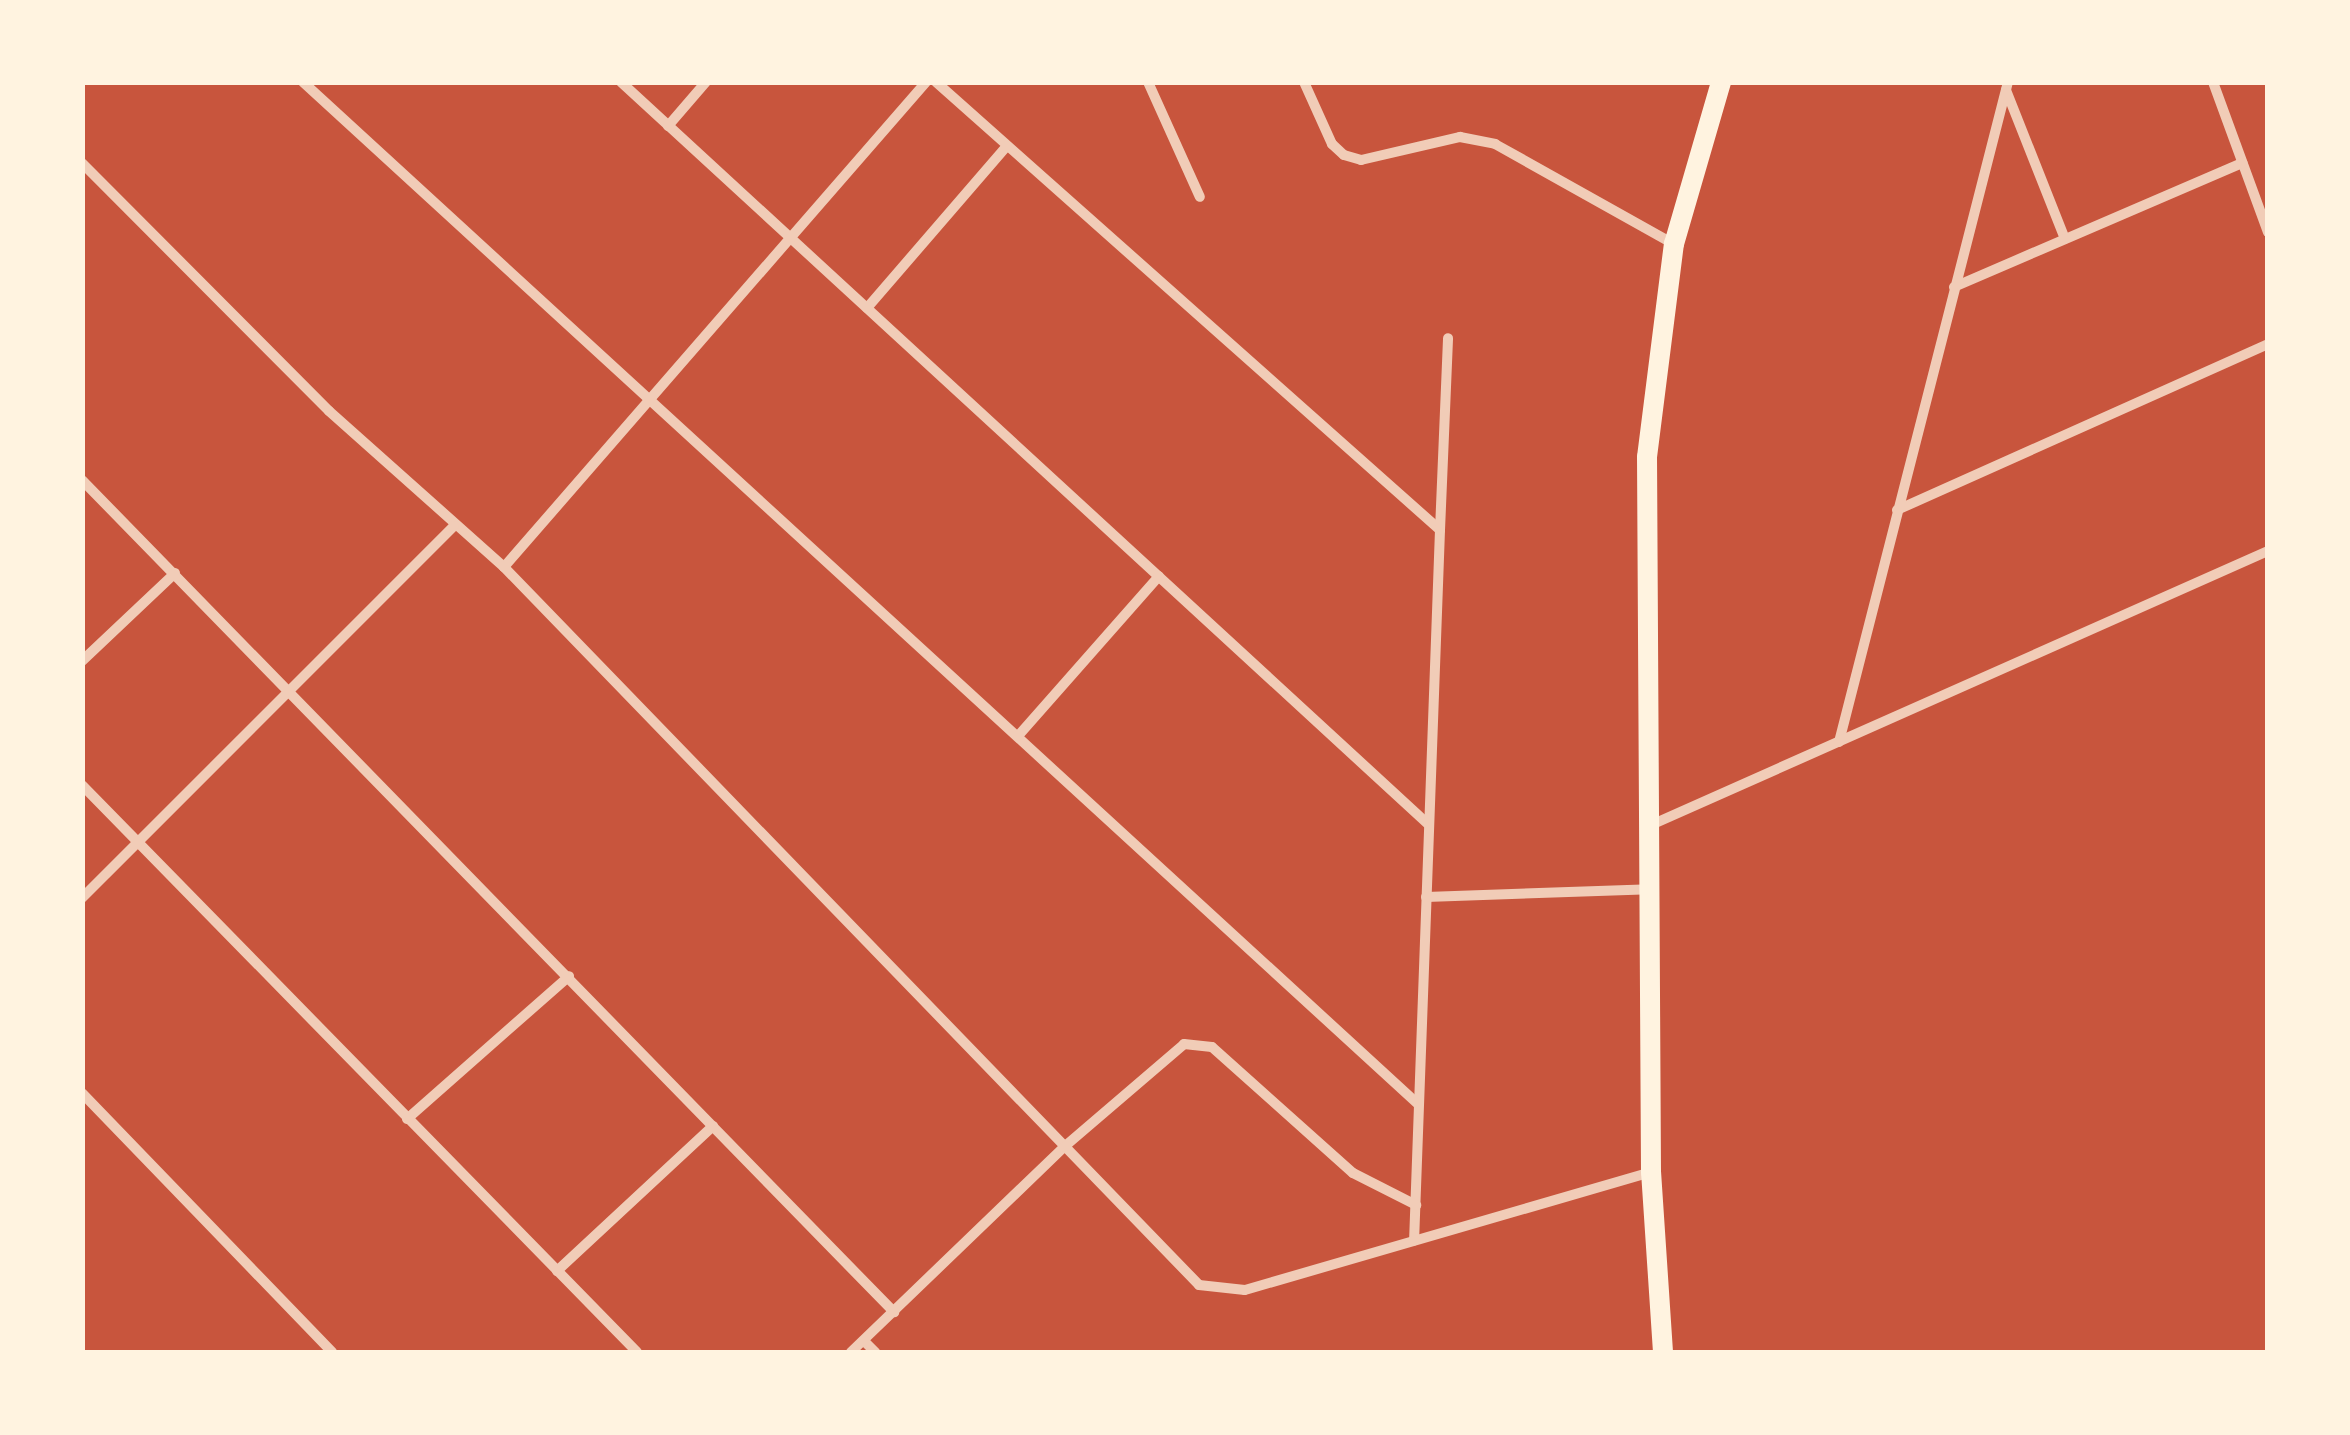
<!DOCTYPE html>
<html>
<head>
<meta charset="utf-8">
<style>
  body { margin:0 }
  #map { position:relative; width:2350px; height:1435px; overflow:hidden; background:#c8553d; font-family:Mulish,sans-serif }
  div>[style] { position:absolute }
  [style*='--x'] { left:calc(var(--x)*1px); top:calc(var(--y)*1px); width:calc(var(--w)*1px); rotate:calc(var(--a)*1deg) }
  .minor>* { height:10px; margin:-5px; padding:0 5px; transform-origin:5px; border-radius:5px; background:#f1ccb7 }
  .secondary>* { height:20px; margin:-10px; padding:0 10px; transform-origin:10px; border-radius:10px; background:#fff3e0 }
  span { translate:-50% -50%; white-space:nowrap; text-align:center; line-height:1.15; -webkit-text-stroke:8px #fff3e0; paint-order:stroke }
  .frame { position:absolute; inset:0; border:85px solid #fff3e0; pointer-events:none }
</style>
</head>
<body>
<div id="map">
  <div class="minor">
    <div style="--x:303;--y:82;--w:1513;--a:42.51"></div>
    <div style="--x:621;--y:82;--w:1096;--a:42.6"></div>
    <div style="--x:936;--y:82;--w:674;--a:41.63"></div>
    <div style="--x:1440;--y:530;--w:711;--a:92.09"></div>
    <div style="--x:1148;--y:82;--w:126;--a:65.7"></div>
    <div style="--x:1304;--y:82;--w:68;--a:65.7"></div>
    <div style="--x:1332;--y:144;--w:16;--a:43"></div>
    <div style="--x:1344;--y:155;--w:18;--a:16"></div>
    <div style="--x:1361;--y:160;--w:102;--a:-13.1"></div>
    <div style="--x:1460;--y:137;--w:36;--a:11"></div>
    <div style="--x:1495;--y:144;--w:205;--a:29.2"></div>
    <div style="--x:2213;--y:82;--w:160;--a:69.9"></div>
    <div style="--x:2006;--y:90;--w:160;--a:68.4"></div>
    <div style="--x:668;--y:126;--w:58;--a:-49.2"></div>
    <div style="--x:82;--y:163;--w:350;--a:45.1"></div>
    <div style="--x:329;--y:411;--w:234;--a:41.7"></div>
    <div style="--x:504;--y:567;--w:999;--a:45.93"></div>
    <div style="--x:1199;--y:1285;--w:46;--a:6.2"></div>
    <div style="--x:1245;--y:1290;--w:423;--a:-16.2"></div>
    <div style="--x:1954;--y:287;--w:314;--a:-23.3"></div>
    <div style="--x:867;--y:308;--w:214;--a:-49.2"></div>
    <div style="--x:82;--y:480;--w:1163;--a:45.7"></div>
    <div style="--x:1897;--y:510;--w:406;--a:-24.1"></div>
    <div style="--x:1440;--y:530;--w:192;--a:-87.6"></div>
    <div style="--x:504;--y:567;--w:643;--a:-48.97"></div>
    <div style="--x:82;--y:661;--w:128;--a:-43.4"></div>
    <div style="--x:1018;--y:736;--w:213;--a:-48.6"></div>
    <div style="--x:1839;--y:742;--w:681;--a:-75.64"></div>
    <div style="--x:82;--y:785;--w:793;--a:45.61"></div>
    <div style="--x:1651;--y:825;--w:675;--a:-23.95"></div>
    <div style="--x:1426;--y:897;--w:224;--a:-2"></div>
    <div style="--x:82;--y:898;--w:526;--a:-45"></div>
    <div style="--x:82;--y:1093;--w:360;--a:46"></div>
    <div style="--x:407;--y:1119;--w:216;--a:-41.4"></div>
    <div style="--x:557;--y:1271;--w:213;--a:-42.9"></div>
    <div style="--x:864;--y:1341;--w:16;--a:45"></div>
    <div style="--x:851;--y:1352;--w:296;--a:-43.9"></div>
    <div style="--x:1064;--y:1147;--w:158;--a:-40.6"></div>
    <div style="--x:1184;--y:1044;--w:28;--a:6"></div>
    <div style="--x:1212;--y:1047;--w:189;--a:41.8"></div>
    <div style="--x:1353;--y:1173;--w:71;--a:26.9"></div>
  </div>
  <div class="secondary">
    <div style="--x:1663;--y:1352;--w:180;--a:-93.8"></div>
    <div style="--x:1651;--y:1172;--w:715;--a:-90.32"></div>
    <div style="--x:1647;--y:457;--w:215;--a:-82.8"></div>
    <div style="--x:1674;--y:244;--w:169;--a:-73.8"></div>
  </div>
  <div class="frame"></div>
</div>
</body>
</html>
